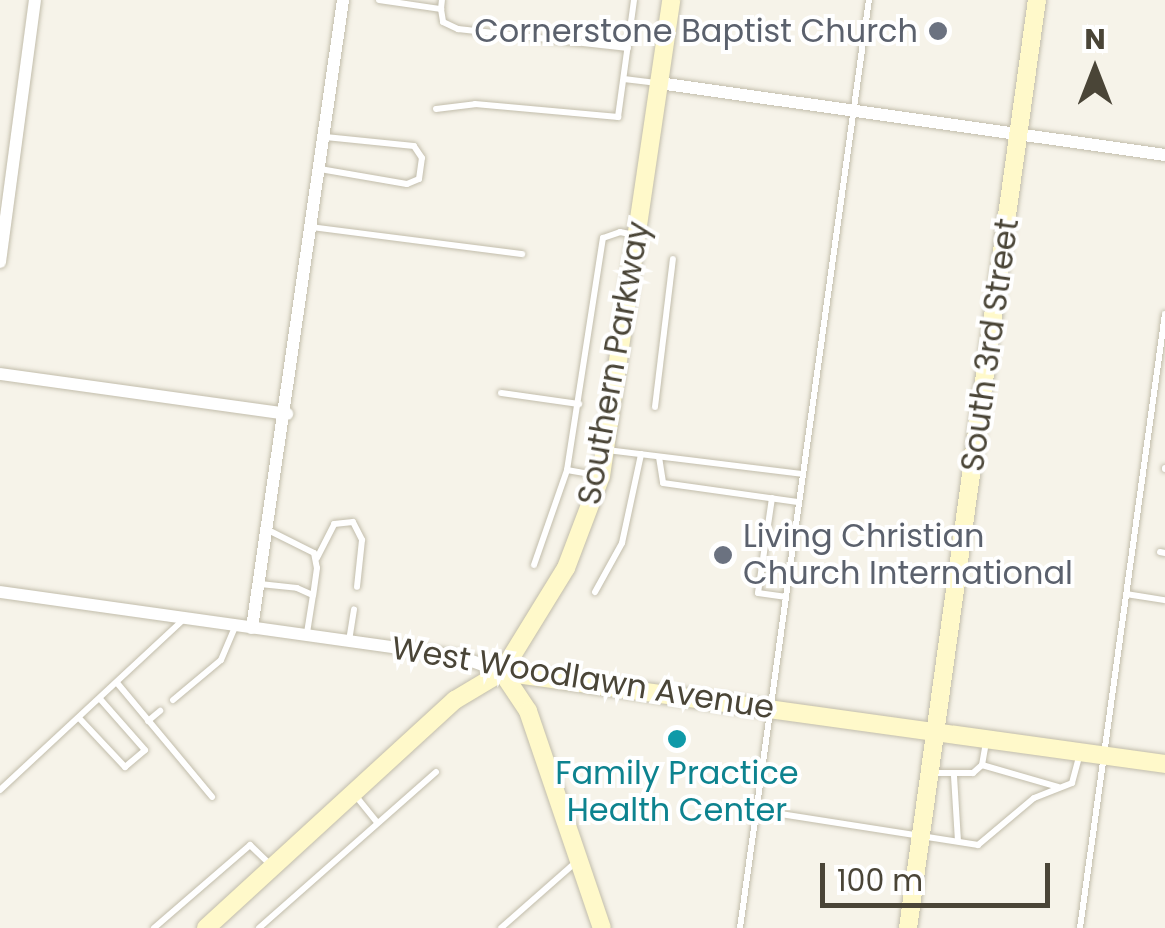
<!DOCTYPE html>
<html>
<head>
<meta charset="utf-8">
<style>
  body { margin:0 }
  #map { position:relative; width:1165px; height:928px; overflow:hidden; background:#f6f3e9; font-family:Poppins,sans-serif }
  div>[style] { position:absolute }
  [style*='--x'] { left:calc(var(--x)*1px); top:calc(var(--y)*1px); width:calc(var(--w)*1px); rotate:calc(var(--a)*1deg) }
  .roads { filter:drop-shadow(0 0 2px #c2bdab) drop-shadow(0 0 2px #c2bdab) }
  .lane>* { height:6px; margin:-3px; padding:0 3px; transform-origin:3px; border-radius:3px; background:#fff }
  .street>* { height:12px; margin:-6px; padding:0 6px; transform-origin:6px; border-radius:6px; background:#fff }
  .secondary>* { height:18px; margin:-9px; padding:0 9px; transform-origin:9px; border-radius:9px; background:#fff9ca }
  .dots>* { width:28px; height:28px; translate:-50% -50%; box-sizing:border-box; border:5px solid #fff; border-radius:50% }
  span { translate:-50% -50%; white-space:nowrap; text-align:center; line-height:1.15; -webkit-text-stroke:8px #fff; paint-order:stroke }
  .worship-label { font-size:32px; color:#5b616d }
  .right { translate:-100% -50%; text-align:right }
  .left { translate:0 -50%; text-align:left }
  .street-label { font-size:32px; color:#4a4537 }
  .culture-label { font-size:32px; color:#0d838f }
  .north { position:absolute; left:1045px; top:20px; width:100px; height:100px; -webkit-text-stroke:8px #fff; paint-order:stroke; rotate:0deg; font-size:28px; font-weight:700; line-height:40px; text-align:center; color:#4a4537 }
  .north::after { content:''; display:block; margin:auto; width:35px; height:45px; background:#4a4537; clip-path:polygon(50% 0,100% 100%,50% 72%,0 100%) }
  .scale { position:absolute; left:820px; top:863px; width:230px; height:45px; box-sizing:border-box; border:5px solid #4a4537; border-top:0; padding-left:12px; font-size:30px; line-height:35px; white-space:nowrap; color:#4a4537; -webkit-text-stroke:8px #fff; paint-order:stroke }
</style>
</head>
<body>
<div id="map">
  <div class="roads">
    <div class="lane">
      <div style="--x:379;--y:0;--w:63;--a:8.3"></div>
      <div style="--x:441;--y:9;--w:9;--a:-84"></div>
      <div style="--x:441;--y:9;--w:13;--a:81"></div>
      <div style="--x:443;--y:22;--w:17;--a:25"></div>
      <div style="--x:458;--y:29;--w:171;--a:6.4"></div>
      <div style="--x:624;--y:79;--w:34;--a:7"></div>
      <div style="--x:436;--y:109;--w:39;--a:-7"></div>
      <div style="--x:475;--y:104;--w:144;--a:5.2"></div>
      <div style="--x:618;--y:117;--w:118;--a:-82.2"></div>
      <div style="--x:320;--y:169;--w:88;--a:9.8"></div>
      <div style="--x:407;--y:184;--w:13;--a:-23"></div>
      <div style="--x:419;--y:179;--w:21;--a:-82"></div>
      <div style="--x:422;--y:158;--w:14;--a:-124"></div>
      <div style="--x:414;--y:146;--w:89;--a:-174.2"></div>
      <div style="--x:311;--y:227;--w:213;--a:7.3"></div>
      <div style="--x:501;--y:393;--w:79;--a:8"></div>
      <div style="--x:655;--y:407;--w:149;--a:-83.1"></div>
      <div style="--x:607;--y:450;--w:196;--a:7"></div>
      <div style="--x:659;--y:457;--w:26;--a:81"></div>
      <div style="--x:663;--y:483;--w:136;--a:8"></div>
      <div style="--x:1165;--y:468;--w:1;--a:90"></div>
      <div style="--x:567;--y:470;--w:34;--a:10"></div>
      <div style="--x:772;--y:498;--w:96;--a:98.4"></div>
      <div style="--x:758;--y:593;--w:27;--a:8"></div>
      <div style="--x:270;--y:531;--w:49;--a:26.6"></div>
      <div style="--x:314;--y:553;--w:15;--a:79"></div>
      <div style="--x:317;--y:568;--w:27;--a:98"></div>
      <div style="--x:1160;--y:552;--w:5;--a:11"></div>
      <div style="--x:317;--y:558;--w:38;--a:-63"></div>
      <div style="--x:334;--y:524;--w:19;--a:-6"></div>
      <div style="--x:353;--y:522;--w:20;--a:63"></div>
      <div style="--x:362;--y:540;--w:47;--a:96.1"></div>
      <div style="--x:534;--y:565;--w:101;--a:-70.8"></div>
      <div style="--x:567;--y:470;--w:235;--a:-81.2"></div>
      <div style="--x:603;--y:238;--w:18;--a:-19"></div>
      <div style="--x:620;--y:232;--w:14;--a:12"></div>
      <div style="--x:260;--y:584;--w:37;--a:6"></div>
      <div style="--x:297;--y:588;--w:17;--a:24"></div>
      <div style="--x:313;--y:595;--w:39;--a:99"></div>
      <div style="--x:595;--y:592;--w:56;--a:-61.1"></div>
      <div style="--x:622;--y:543;--w:91;--a:-77.9"></div>
      <div style="--x:1126;--y:594;--w:39;--a:9"></div>
      <div style="--x:349;--y:641;--w:32;--a:-81"></div>
      <div style="--x:118;--y:684;--w:147;--a:50.2"></div>
      <div style="--x:173;--y:700;--w:62;--a:-39.8"></div>
      <div style="--x:221;--y:660;--w:36;--a:-67"></div>
      <div style="--x:80;--y:719;--w:66;--a:46.8"></div>
      <div style="--x:125;--y:767;--w:26;--a:-40"></div>
      <div style="--x:145;--y:750;--w:67;--a:-131.3"></div>
      <div style="--x:148;--y:721;--w:16;--a:-40"></div>
      <div style="--x:982;--y:765;--w:79;--a:16.1"></div>
      <div style="--x:931;--y:773;--w:42;--a:0"></div>
      <div style="--x:973;--y:773;--w:12;--a:-42"></div>
      <div style="--x:982;--y:765;--w:22;--a:-80"></div>
      <div style="--x:954;--y:776;--w:65;--a:86.5"></div>
      <div style="--x:0;--y:790;--w:251;--a:-42.9"></div>
      <div style="--x:355;--y:795;--w:35;--a:51"></div>
      <div style="--x:755;--y:810;--w:226;--a:8.9"></div>
      <div style="--x:978;--y:845;--w:73;--a:-40"></div>
      <div style="--x:1034;--y:798;--w:41;--a:-21.5"></div>
      <div style="--x:1072;--y:783;--w:28;--a:-75"></div>
      <div style="--x:154;--y:928;--w:127;--a:-40.8"></div>
      <div style="--x:250;--y:845;--w:30;--a:44"></div>
      <div style="--x:259;--y:928;--w:236;--a:-41.4"></div>
      <div style="--x:501;--y:928;--w:98;--a:-41.3"></div>
      <div style="--x:740;--y:928;--w:937;--a:-82.09"></div>
      <div style="--x:1080;--y:928;--w:620;--a:-82.12"></div>
    </div>
    <div class="street">
      <div style="--x:659;--y:83;--w:511;--a:8.1"></div>
      <div style="--x:0;--y:262;--w:264;--a:-82.4"></div>
      <div style="--x:0;--y:374;--w:290;--a:7.9"></div>
      <div style="--x:0;--y:592;--w:462;--a:8"></div>
      <div style="--x:458;--y:656;--w:47;--a:20"></div>
      <div style="--x:252;--y:628;--w:635;--a:-81.75"></div>
    </div>
    <div class="secondary">
      <div style="--x:502;--y:672;--w:669;--a:7.9"></div>
      <div style="--x:502;--y:672;--w:47;--a:56.3"></div>
      <div style="--x:528;--y:711;--w:229;--a:71.2"></div>
      <div style="--x:206;--y:928;--w:338;--a:-42.5"></div>
      <div style="--x:455;--y:700;--w:55;--a:-30.8"></div>
      <div style="--x:502;--y:672;--w:122;--a:-58.4"></div>
      <div style="--x:566;--y:568;--w:98;--a:-69.2"></div>
      <div style="--x:601;--y:476;--w:481;--a:-81.6"></div>
      <div style="--x:908;--y:928;--w:937;--a:-82.09"></div>
    </div>
  </div>
  <div class="dots">
    <div style="left:938px;top:31px;background:#6b7280"></div>
    <div style="left:723px;top:555px;background:#6b7280"></div>
    <div style="left:677px;top:739px;background:#0f9aa8"></div>
  </div>
  <div class="worship-label">
    <span class="right" style="left:918px;top:31px">Cornerstone Baptist Church</span>
    <span class="left" style="left:743px;top:555px">Living Christian<br>Church International</span>
  </div>
  <div class="street-label">
    <span style="left:990px;top:345px;rotate:-82deg">South 3rd Street</span>
    <span style="left:614px;top:363px;rotate:-80deg">Southern Parkway</span>
    <span style="left:583px;top:678px;rotate:9deg">West Woodlawn Avenue</span>
  </div>
  <div class="culture-label">
    <span style="left:677px;top:792px">Family Practice<br>Health Center</span>
  </div>
  <div class="north">N</div>
  <div class="scale">100 m</div>
</div>
</body>
</html>
